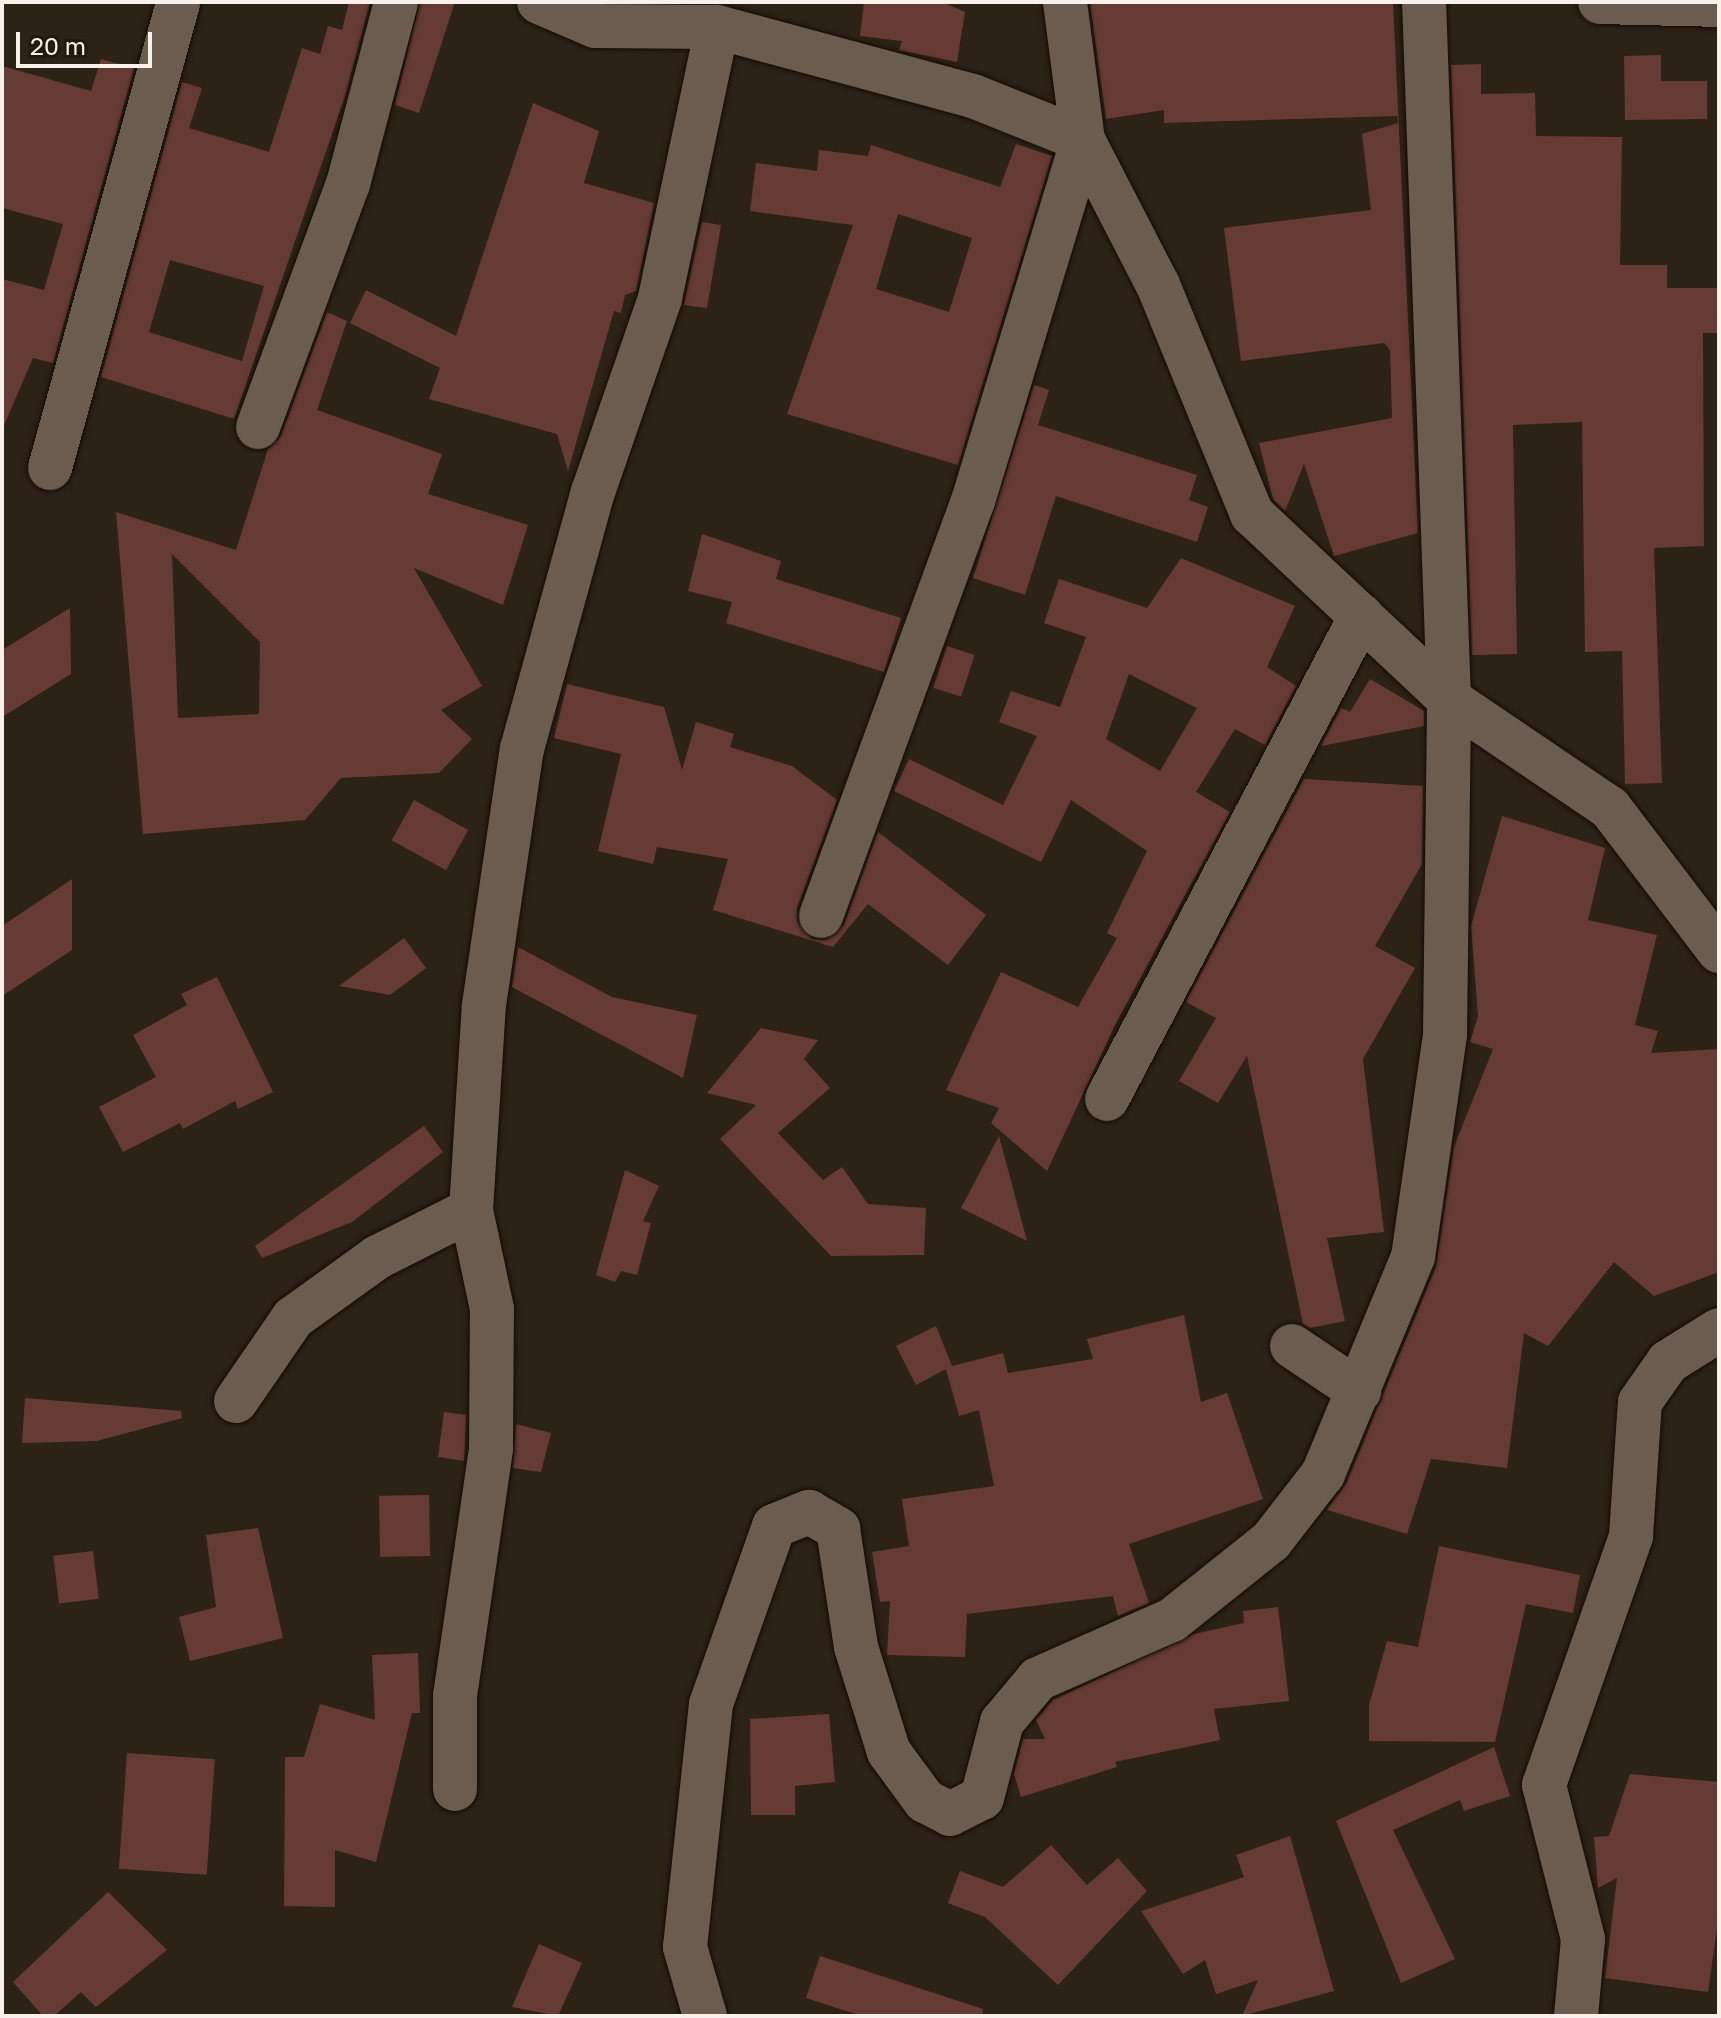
<!DOCTYPE html>
<html>
<head>
<meta charset="utf-8">
<style>
  body { margin:0 }
  #map { position:relative; width:1721px; height:2018px; overflow:hidden; background:#2d2216; font-family:"Golos Text",sans-serif }
  div>[style] { position:absolute }
  [style*='--x'] { left:calc(var(--x)*1px); top:calc(var(--y)*1px); width:calc(var(--w)*1px); rotate:calc(var(--a)*1deg) }
  .building>* { inset:0; background:#663b35; transform-origin:0 0 }
  .roads { filter:drop-shadow(0 0 2px #150b03) drop-shadow(0 0 2px #150b03) }
  .minor>* { height:44px; margin:-22px; padding:0 22px; transform-origin:22px; border-radius:22px; background:#6a5d50 }
  span { translate:-50% -50%; white-space:nowrap; text-align:center; line-height:1.15; -webkit-text-stroke:6px #23190d; paint-order:stroke }
  .frame { position:absolute; inset:0; border:4px solid #f8f0e9; pointer-events:none }
  .scale { position:absolute; left:16px; top:32px; width:136px; height:36px; box-sizing:border-box; border:4px solid #f8f0e9; border-top:0; padding-left:10px; font-size:24px; line-height:28px; white-space:nowrap; color:#f8f0e9; -webkit-text-stroke:6px #23190d; paint-order:stroke }
</style>
</head>
<body>
<div id="map">
  <div class="building">
    <div style="clip-path:polygon(evenodd,349px 2px,370px 2px,345px 96px,234px 419px,101px 377px,182px 82px,202px 88px,189px 128px,269px 152px,302px 48px,320px 54px,328px 26px,342px 30px,349px 2px,170px 260px,264px 286px,242px 361px,149px 332px,170px 260px)"></div>
    <div style="clip-path:polygon(420px 2px,455px 2px,419px 113px,395px 105px)"></div>
    <div style="clip-path:polygon(864px 2px,942px 2px,965px 12px,957px 62px,899px 50px,902px 41px,860px 36px)"></div>
    <div style="clip-path:polygon(1090px 2px,1393px 2px,1418px 533px,1334px 556px,1304px 464px,1285px 511px,1273px 499px,1259px 443px,1392px 418px,1390px 350px,1384px 343px,1241px 361px,1224px 228px,1371px 210px,1362px 134px,1398px 123px,1397px 116px,1164px 123px,1164px 110px,1106px 119px)"></div>
    <div style="clip-path:polygon(1661px 55px,1661px 81px,1707px 81px,1707px 119px,1625px 120px,1624px 56px)"></div>
    <div style="clip-path:polygon(101px 59px,134px 68px,53px 363px,33px 358px,2px 430px,2px 279px,44px 290px,63px 224px,2px 208px,2px 66px,91px 91px)"></div>
    <div style="clip-path:polygon(1481px 64px,1481px 94px,1535px 93px,1536px 136px,1622px 137px,1620px 265px,1667px 265px,1667px 288px,1719px 288px,1719px 333px,1703px 333px,1704px 546px,1654px 548px,1662px 783px,1625px 784px,1622px 651px,1585px 652px,1582px 422px,1513px 425px,1517px 654px,1472px 655px,1451px 65px)"></div>
    <div style="clip-path:polygon(533px 103px,599px 131px,584px 183px,654px 203px,636px 291px,625px 295px,621px 313px,614px 311px,568px 471px,557px 434px,429px 399px,440px 368px,350px 323px,366px 290px,456px 336px)"></div>
    <div style="clip-path:polygon(evenodd,1016px 144px,1052px 156px,958px 465px,787px 414px,853px 225px,750px 211px,756px 163px,817px 171px,819px 150px,868px 156px,871px 145px,1000px 187px,1016px 144px,898px 214px,972px 238px,949px 312px,876px 289px,898px 214px)"></div>
    <div style="clip-path:polygon(702px 222px,721px 225px,707px 308px,684px 305px)"></div>
    <div style="clip-path:polygon(evenodd,327px 312px,347px 321px,317px 410px,442px 454px,428px 494px,528px 525px,503px 605px,414px 568px,482px 686px,441px 710px,472px 739px,439px 773px,341px 778px,305px 820px,143px 834px,116px 512px,236px 550px,268px 449px,281px 436px,327px 312px,172px 554px,260px 642px,259px 714px,178px 718px,172px 554px)"></div>
    <div style="clip-path:polygon(1034px 385px,1049px 390px,1038px 425px,1197px 475px,1189px 500px,1208px 507px,1197px 542px,1056px 496px,1025px 595px,973px 578px)"></div>
    <div style="clip-path:polygon(702px 534px,781px 561px,776px 579px,901px 618px,884px 672px,726px 623px,732px 602px,688px 591px)"></div>
    <div style="clip-path:polygon(evenodd,1181px 558px,1295px 606px,1267px 667px,1296px 686px,1265px 745px,1235px 729px,1196px 792px,1230px 812px,1116px 1023px,1047px 1171px,991px 1123px,999px 1108px,946px 1090px,1001px 972px,1078px 1007px,1117px 938px,1107px 933px,1147px 851px,1071px 800px,1041px 862px,894px 791px,909px 759px,1003px 805px,1037px 736px,999px 722px,1011px 691px,1060px 707px,1086px 637px,1044px 623px,1059px 579px,1147px 608px,1181px 558px,1129px 674px,1197px 708px,1160px 771px,1106px 739px,1129px 674px)"></div>
    <div style="clip-path:polygon(70px 608px,71px 674px,2px 717px,2px 650px)"></div>
    <div style="left:947px;top:646px;width:29px;height:44px;rotate:18deg"></div>
    <div style="clip-path:polygon(1370px 679px,1424px 711px,1424px 726px,1321px 746px,1341px 708px,1350px 712px)"></div>
    <div style="clip-path:polygon(567px 684px,664px 707px,682px 770px,696px 722px,734px 734px,730px 747px,792px 766px,837px 800px,797px 908px,797px 921px,812px 939px,826px 940px,844px 925px,878px 832px,986px 915px,948px 965px,868px 904px,833px 947px,713px 910px,728px 859px,657px 847px,653px 864px,598px 851px,621px 754px,554px 738px)"></div>
    <div style="clip-path:polygon(1304px 779px,1423px 786px,1422px 864px,1375px 946px,1415px 968px,1363px 1059px,1384px 1232px,1327px 1238px,1345px 1321px,1310px 1328px,1303px 1324px,1247px 1056px,1218px 1103px,1179px 1081px,1216px 1018px,1186px 1002px)"></div>
    <div style="left:414px;top:800px;width:62px;height:46px;rotate:29deg"></div>
    <div style="clip-path:polygon(1502px 816px,1605px 848px,1588px 920px,1657px 935px,1635px 1025px,1658px 1031px,1651px 1053px,1719px 1049px,1719px 1272px,1654px 1296px,1614px 1262px,1548px 1346px,1524px 1333px,1507px 1468px,1431px 1459px,1407px 1534px,1327px 1510px,1346px 1484px,1436px 1267px,1454px 1147px,1493px 1049px,1470px 1042px,1478px 1016px,1471px 926px)"></div>
    <div style="clip-path:polygon(72px 879px,72px 950px,2px 996px,2px 926px)"></div>
    <div style="clip-path:polygon(404px 938px,426px 968px,390px 995px,339px 986px)"></div>
    <div style="clip-path:polygon(518px 947px,612px 997px,697px 1015px,683px 1078px,512px 987px)"></div>
    <div style="clip-path:polygon(217px 977px,273px 1092px,238px 1109px,235px 1101px,183px 1129px,180px 1123px,123px 1152px,99px 1107px,156px 1077px,133px 1035px,187px 1005px,181px 994px)"></div>
    <div style="clip-path:polygon(761px 1028px,818px 1040px,804px 1059px,830px 1088px,778px 1133px,823px 1180px,842px 1167px,868px 1204px,926px 1208px,924px 1255px,831px 1256px,720px 1139px,756px 1105px,707px 1093px)"></div>
    <div style="clip-path:polygon(424px 1126px,443px 1152px,352px 1222px,262px 1258px,255px 1246px)"></div>
    <div style="clip-path:polygon(999px 1136px,1027px 1241px,961px 1208px)"></div>
    <div style="clip-path:polygon(625px 1170px,659px 1186px,643px 1221px,651px 1223px,637px 1275px,621px 1271px,615px 1282px,596px 1275px)"></div>
    <div style="clip-path:polygon(1184px 1315px,1201px 1402px,1227px 1393px,1263px 1499px,1129px 1544px,1149px 1603px,1118px 1616px,1113px 1596px,967px 1614px,965px 1657px,887px 1655px,890px 1601px,880px 1602px,872px 1552px,909px 1546px,902px 1499px,994px 1486px,979px 1410px,959px 1416px,946px 1369px,916px 1385px,896px 1346px,936px 1326px,952px 1366px,1003px 1353px,1008px 1373px,1093px 1359px,1087px 1339px)"></div>
    <div style="clip-path:polygon(25px 1398px,181px 1411px,182px 1418px,97px 1441px,22px 1443px)"></div>
    <div style="clip-path:polygon(444px 1412px,466px 1415px,464px 1461px,438px 1457px)"></div>
    <div style="clip-path:polygon(516px 1424px,551px 1433px,541px 1472px,513px 1468px)"></div>
    <div style="left:429px;top:1495px;width:61px;height:50px;rotate:89deg"></div>
    <div style="clip-path:polygon(258px 1528px,283px 1638px,190px 1661px,179px 1617px,216px 1607px,206px 1535px)"></div>
    <div style="clip-path:polygon(1439px 1546px,1580px 1575px,1573px 1613px,1526px 1604px,1495px 1742px,1369px 1741px,1369px 1705px,1387px 1641px,1418px 1647px)"></div>
    <div style="left:93px;top:1551px;width:48px;height:40px;rotate:83deg"></div>
    <div style="clip-path:polygon(1278px 1607px,1289px 1701px,1214px 1709px,1220px 1740px,1115px 1762px,1117px 1767px,1021px 1797px,1014px 1774px,1023px 1739px,1045px 1739px,1036px 1720px,1053px 1700px,1194px 1634px,1244px 1623px,1243px 1611px)"></div>
    <div style="clip-path:polygon(418px 1653px,420px 1713px,412px 1713px,376px 1862px,335px 1850px,335px 1907px,284px 1906px,285px 1757px,304px 1757px,320px 1704px,375px 1720px,372px 1655px)"></div>
    <div style="clip-path:polygon(829px 1714px,835px 1782px,795px 1786px,795px 1815px,751px 1815px,750px 1719px)"></div>
    <div style="clip-path:polygon(1494px 1747px,1510px 1796px,1464px 1811px,1460px 1800px,1393px 1830px,1455px 1959px,1401px 1983px,1336px 1821px)"></div>
    <div style="left:127px;top:1753px;width:88px;height:116px;rotate:4deg"></div>
    <div style="clip-path:polygon(1630px 1774px,1719px 1782px,1719px 1914px,1708px 1992px,1605px 1978px,1617px 1878px,1598px 1888px,1594px 1837px,1609px 1836px)"></div>
    <div style="clip-path:polygon(1290px 1836px,1334px 1991px,1242px 2016px,1258px 1980px,1216px 1994px,1205px 1960px,1183px 1974px,1141px 1911px,1244px 1877px,1236px 1855px)"></div>
    <div style="clip-path:polygon(1051px 1845px,1087px 1885px,1118px 1858px,1147px 1891px,1058px 1985px,985px 1917px,948px 1903px,960px 1871px,1003px 1887px)"></div>
    <div style="clip-path:polygon(108px 1892px,167px 1950px,96px 2007px,81px 1992px,54px 2016px,43px 2016px,13px 1982px)"></div>
    <div style="clip-path:polygon(539px 1944px,582px 1963px,558px 2016px,512px 2007px)"></div>
    <div style="clip-path:polygon(820px 1956px,983px 2009px,982px 2016px,862px 2016px,806px 1998px)"></div>
  </div>
  <div class="roads">
    <div class="minor">
      <div style="--x:539;--y:2;--w:61;--a:23.2"></div>
      <div style="--x:595;--y:26;--w:122;--a:0.5"></div>
      <div style="--x:717;--y:27;--w:265;--a:15.1"></div>
      <div style="--x:973;--y:96;--w:118;--a:21.8"></div>
      <div style="--x:1065;--y:2;--w:139;--a:82.6"></div>
      <div style="--x:1083;--y:140;--w:163;--a:62.7"></div>
      <div style="--x:1158;--y:285;--w:248;--a:67.7"></div>
      <div style="--x:1252;--y:514;--w:270;--a:43.2"></div>
      <div style="--x:1449;--y:699;--w:194;--a:34.1"></div>
      <div style="--x:1610;--y:808;--w:180;--a:52.7"></div>
      <div style="--x:1600;--y:2;--w:119;--a:1.4"></div>
      <div style="--x:258;--y:427;--w:259;--a:-69.7"></div>
      <div style="--x:348;--y:184;--w:188;--a:-75.2"></div>
      <div style="--x:50;--y:468;--w:483;--a:-74.6"></div>
      <div style="--x:821;--y:916;--w:442;--a:-69.9"></div>
      <div style="--x:973;--y:501;--w:377;--a:-73.1"></div>
      <div style="--x:1107;--y:1099;--w:546;--a:-62.26"></div>
      <div style="--x:1292;--y:1346;--w:81;--a:33.9"></div>
      <div style="--x:236;--y:1401;--w:101;--a:-55.5"></div>
      <div style="--x:293;--y:1318;--w:105;--a:-35.7"></div>
      <div style="--x:378;--y:1257;--w:104;--a:-26.8"></div>
      <div style="--x:455;--y:1789;--w:93;--a:-90"></div>
      <div style="--x:455;--y:1696;--w:251;--a:-81.7"></div>
      <div style="--x:491;--y:1448;--w:139;--a:-89.6"></div>
      <div style="--x:492;--y:1309;--w:101;--a:-102"></div>
      <div style="--x:471;--y:1210;--w:205;--a:-86.4"></div>
      <div style="--x:484;--y:1005;--w:259;--a:-81.6"></div>
      <div style="--x:522;--y:749;--w:267;--a:-74.6"></div>
      <div style="--x:593;--y:492;--w:205;--a:-70.9"></div>
      <div style="--x:660;--y:298;--w:277;--a:-78.1"></div>
      <div style="--x:705;--y:2016;--w:72;--a:-106.2"></div>
      <div style="--x:685;--y:1947;--w:244;--a:-83.9"></div>
      <div style="--x:711;--y:1704;--w:189;--a:-70.5"></div>
      <div style="--x:774;--y:1526;--w:38;--a:-22"></div>
      <div style="--x:809;--y:1512;--w:34;--a:30"></div>
      <div style="--x:838;--y:1529;--w:119;--a:81.3"></div>
      <div style="--x:856;--y:1647;--w:110;--a:72.6"></div>
      <div style="--x:889;--y:1752;--w:61;--a:53.7"></div>
      <div style="--x:925;--y:1801;--w:28;--a:27"></div>
      <div style="--x:950;--y:1814;--w:36;--a:-27"></div>
      <div style="--x:982;--y:1798;--w:79;--a:-75.3"></div>
      <div style="--x:1002;--y:1722;--w:56;--a:-50.1"></div>
      <div style="--x:1038;--y:1679;--w:146;--a:-23.8"></div>
      <div style="--x:1172;--y:1620;--w:127;--a:-38.6"></div>
      <div style="--x:1271;--y:1541;--w:85;--a:-52.2"></div>
      <div style="--x:1323;--y:1474;--w:235;--a:-67.5"></div>
      <div style="--x:1413;--y:1257;--w:224;--a:-81.8"></div>
      <div style="--x:1445;--y:1035;--w:336;--a:-89.3"></div>
      <div style="--x:1449;--y:699;--w:697;--a:-92.05"></div>
      <div style="--x:1576;--y:2016;--w:77;--a:-84.8"></div>
      <div style="--x:1583;--y:1939;--w:159;--a:-104.2"></div>
      <div style="--x:1544;--y:1785;--w:264;--a:-70.7"></div>
      <div style="--x:1631;--y:1536;--w:134;--a:-86.2"></div>
      <div style="--x:1640;--y:1402;--w:49;--a:-55"></div>
      <div style="--x:1668;--y:1362;--w:60;--a:-32.1"></div>
    </div>
  </div>
  <div class="frame"></div>
  <div class="scale">20 m</div>
</div>
</body>
</html>
